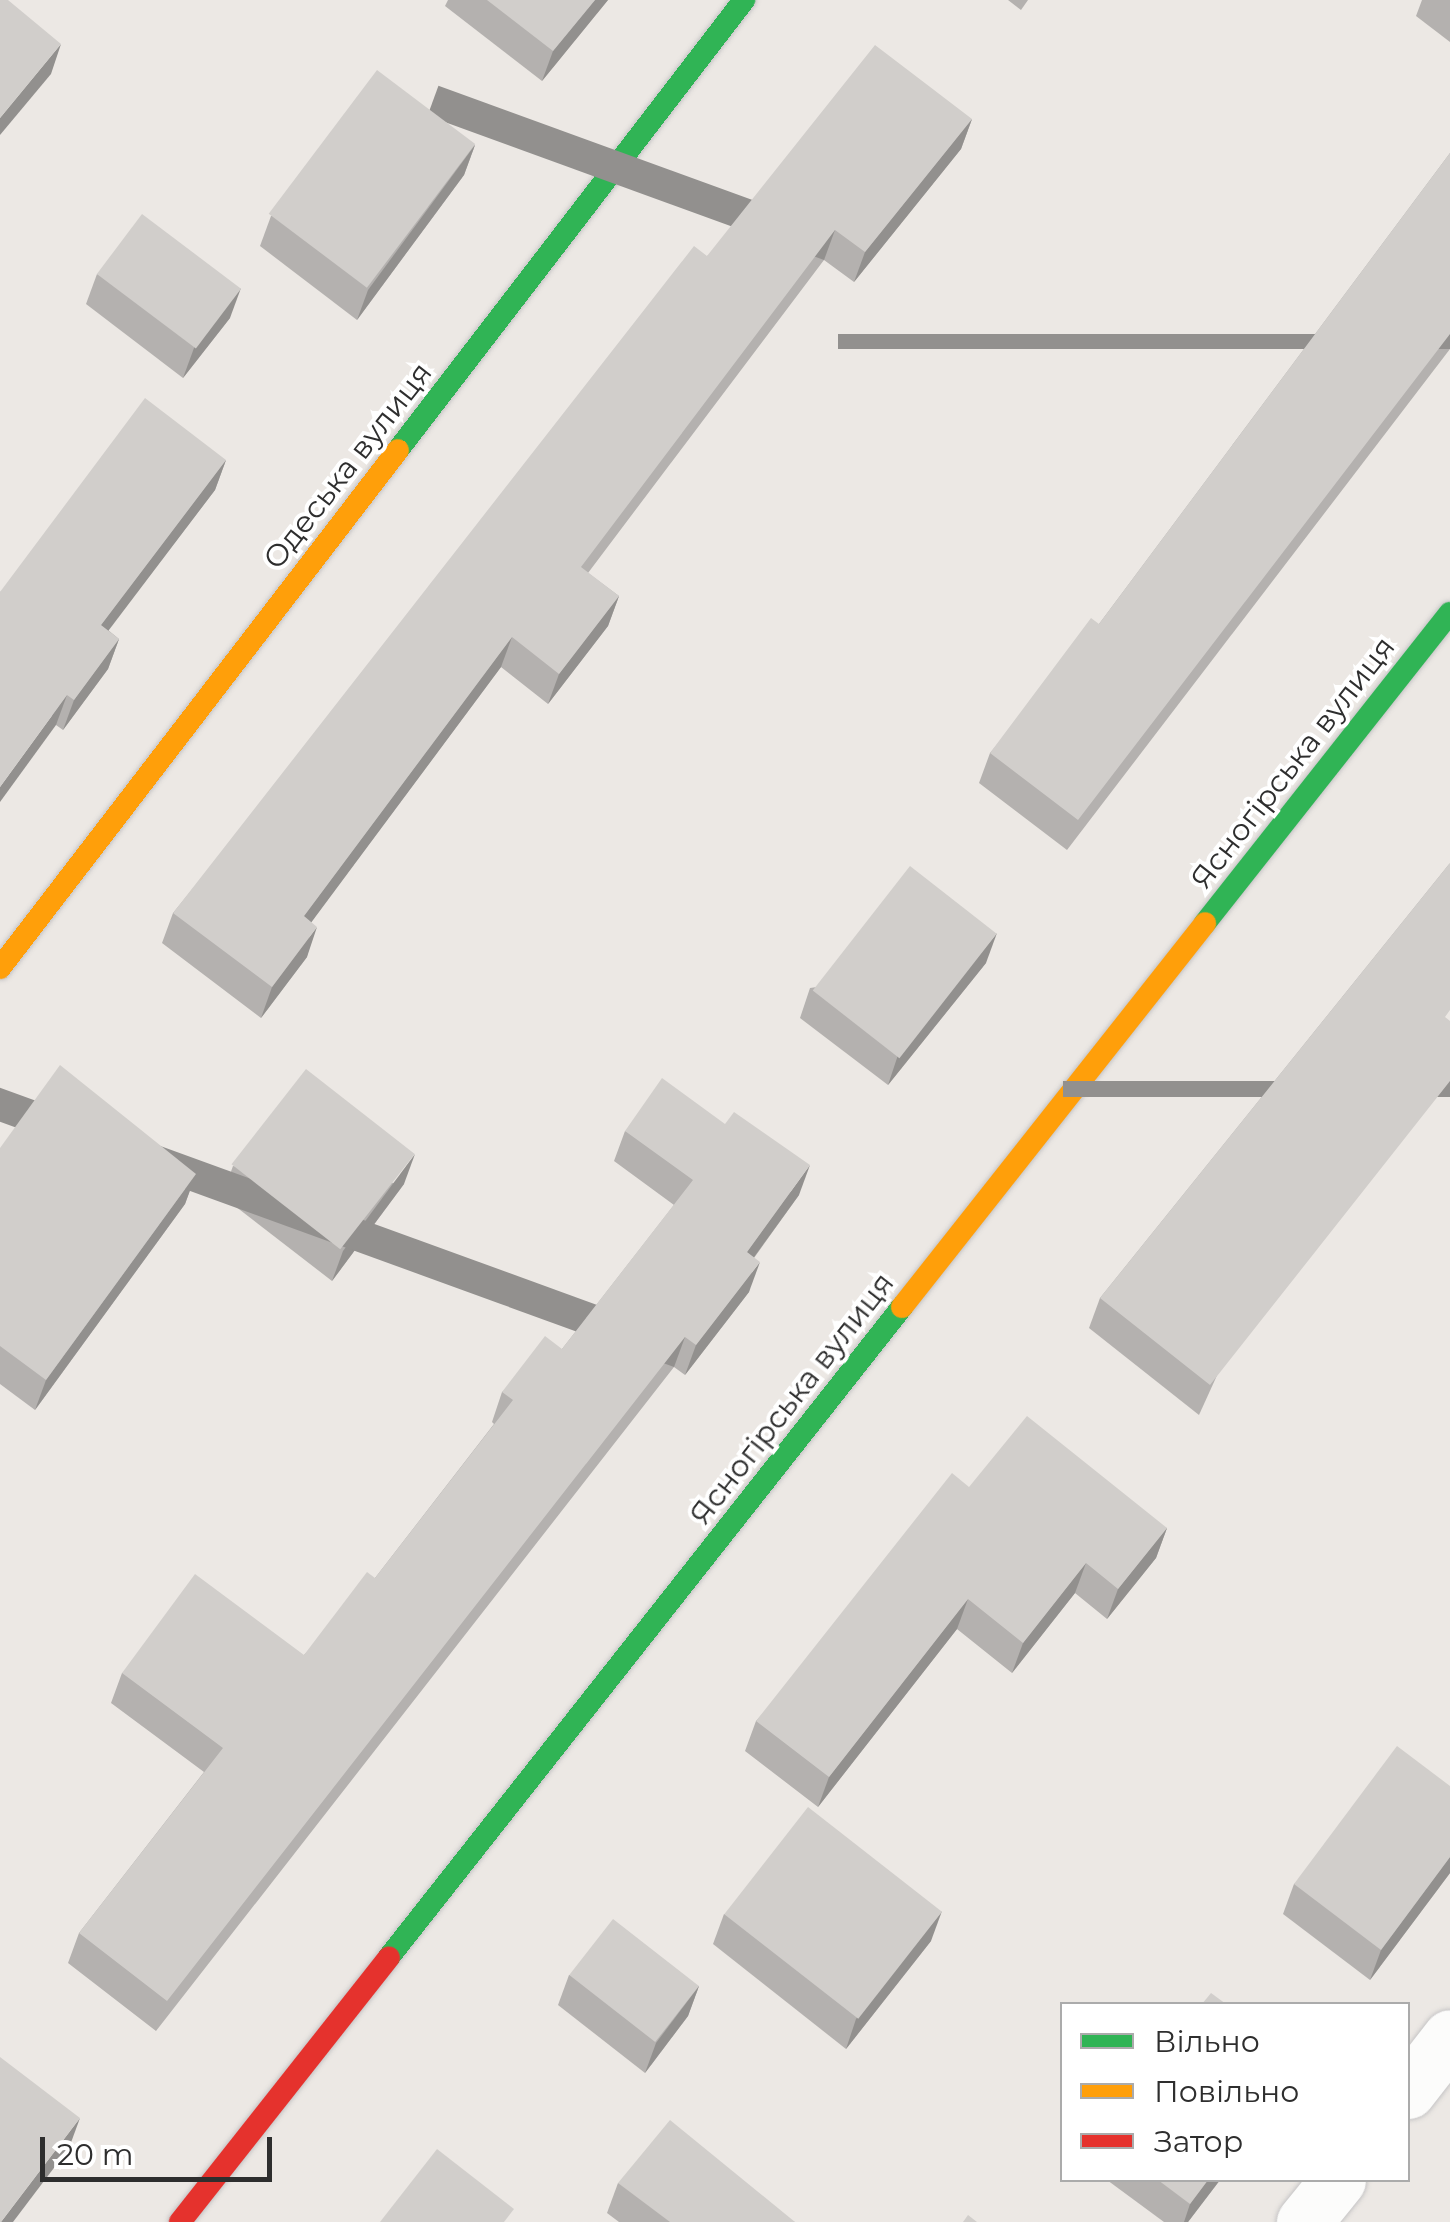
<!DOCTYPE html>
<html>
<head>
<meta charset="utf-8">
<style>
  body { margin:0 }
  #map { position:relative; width:1450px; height:2222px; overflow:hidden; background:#ece8e4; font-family:Montserrat,sans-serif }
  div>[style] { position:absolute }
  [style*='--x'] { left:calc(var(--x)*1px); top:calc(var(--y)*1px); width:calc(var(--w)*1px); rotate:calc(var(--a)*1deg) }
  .roads { filter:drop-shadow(0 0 2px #c5c4c5) drop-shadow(0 0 2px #c5c4c5) }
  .street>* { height:55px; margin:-27.5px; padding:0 27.5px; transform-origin:27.5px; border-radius:27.5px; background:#fcfcfb }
  .fast>* { height:22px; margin:-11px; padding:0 11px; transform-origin:11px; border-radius:11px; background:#30b455 }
  .slow>* { height:22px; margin:-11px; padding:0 11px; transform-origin:11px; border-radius:11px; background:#ff9f0a }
  .jam>* { height:22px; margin:-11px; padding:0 11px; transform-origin:11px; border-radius:11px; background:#e5322d }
  .wall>* { inset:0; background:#b4b1af }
  .shaded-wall>* { inset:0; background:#92908e; transform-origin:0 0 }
  .building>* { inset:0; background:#d1cecb; transform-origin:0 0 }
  span { translate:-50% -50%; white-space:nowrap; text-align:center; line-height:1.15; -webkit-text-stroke:8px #fff; paint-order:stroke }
  .street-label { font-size:30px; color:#2e2e2e }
  .legend { position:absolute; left:1060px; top:2002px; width:350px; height:180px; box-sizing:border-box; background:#fff; border:2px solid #ababab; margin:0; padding:12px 18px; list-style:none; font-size:30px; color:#2e2e2e }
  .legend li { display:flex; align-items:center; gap:20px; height:50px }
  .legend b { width:50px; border:2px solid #ababab }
  .scale { position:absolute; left:40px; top:2137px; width:232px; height:45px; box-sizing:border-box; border:5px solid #2e2e2e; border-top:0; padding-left:12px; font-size:30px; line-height:35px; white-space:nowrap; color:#2e2e2e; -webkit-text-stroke:8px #fff; paint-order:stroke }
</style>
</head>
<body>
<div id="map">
  <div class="roads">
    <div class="street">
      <div style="--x:1408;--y:2091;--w:68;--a:-52.1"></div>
      <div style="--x:1304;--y:2222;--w:54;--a:-51"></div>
    </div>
    <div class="fast">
      <div style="--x:398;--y:450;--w:568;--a:-52.44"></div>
      <div style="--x:1205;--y:923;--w:395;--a:-51.7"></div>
      <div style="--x:389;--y:1957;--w:828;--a:-51.72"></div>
    </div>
    <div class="slow">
      <div style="--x:0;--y:968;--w:653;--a:-52.46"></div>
      <div style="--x:902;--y:1307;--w:489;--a:-51.7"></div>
    </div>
    <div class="jam">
      <div style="--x:180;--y:2222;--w:337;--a:-51.7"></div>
    </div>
  </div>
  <div class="wall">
    <div style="clip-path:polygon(448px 0,608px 0,542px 81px,445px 6px)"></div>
    <div style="clip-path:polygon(1008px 0,1028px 0,1021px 10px)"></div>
    <div style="clip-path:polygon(1422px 0,1450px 0,1450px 42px,1416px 16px)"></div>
    <div style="clip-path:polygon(972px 119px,961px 149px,854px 282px,824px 260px,588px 573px,619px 596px,608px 626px,548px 704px,501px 667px,311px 922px,307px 957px,261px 1018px,162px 943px,173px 913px,707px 256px)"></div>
    <div style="clip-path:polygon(475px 145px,464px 175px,357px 320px,260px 246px,271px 216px)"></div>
    <div style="clip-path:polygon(1450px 153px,1450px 349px,1067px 850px,979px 783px,990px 753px,1099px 624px)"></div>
    <div style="clip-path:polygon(97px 274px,230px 318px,183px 378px,86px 304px)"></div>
    <div style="clip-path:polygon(226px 460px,215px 490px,108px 630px,119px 639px,108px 669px,63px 730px,56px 725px,0 592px)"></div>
    <div style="clip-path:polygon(1450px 863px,1199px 1415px,1089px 1328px,1100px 1298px)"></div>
    <div style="clip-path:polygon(986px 963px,888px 1085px,800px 1018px,810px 988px)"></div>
    <div style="clip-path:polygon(625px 1131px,799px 1195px,754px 1258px,749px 1292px,685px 1375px,674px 1367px,156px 2031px,68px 1963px,79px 1933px,204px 1772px,111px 1703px,122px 1673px,304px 1655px,375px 1578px,494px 1424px,492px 1422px,502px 1392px,562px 1349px,674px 1205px,614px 1161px)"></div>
    <div style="clip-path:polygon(0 1148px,196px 1174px,185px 1204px,35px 1410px,0 1384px)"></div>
    <div style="clip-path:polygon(233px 1166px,404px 1184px,332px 1281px,222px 1196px)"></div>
    <div style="clip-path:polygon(969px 1487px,1167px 1528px,1156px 1558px,1107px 1619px,1075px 1593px,1012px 1673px,957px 1629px,818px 1807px,745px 1751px,756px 1721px)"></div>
    <div style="clip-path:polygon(1450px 1786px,1450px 1873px,1370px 1980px,1283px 1914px,1294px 1884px)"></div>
    <div style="clip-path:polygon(724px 1914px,931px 1941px,846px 2049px,713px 1944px)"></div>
    <div style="clip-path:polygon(569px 1975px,699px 1986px,688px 2016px,645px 2073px,558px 2005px)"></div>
    <div style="clip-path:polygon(1107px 2180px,1220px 2180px,1188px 2222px,1164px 2222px)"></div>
    <div style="clip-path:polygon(618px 2183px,795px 2222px,619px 2222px,607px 2213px)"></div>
  </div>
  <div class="shaded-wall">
    <div style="clip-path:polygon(595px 0,608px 0,542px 81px,553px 51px)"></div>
    <div style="clip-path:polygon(61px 44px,51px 74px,0 135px,0 118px)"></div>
    <div style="clip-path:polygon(972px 119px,961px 149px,854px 282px,865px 252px)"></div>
    <div style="clip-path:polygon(475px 145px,464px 175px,357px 320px,368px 290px)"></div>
    <div style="left:835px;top:230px;width:32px;height:422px;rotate:110deg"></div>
    <div style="clip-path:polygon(241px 288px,230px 318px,183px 378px,194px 348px)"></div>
    <div style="left:1450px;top:334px;width:15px;height:612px;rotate:90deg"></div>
    <div style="clip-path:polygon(226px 460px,215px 490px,90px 655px,101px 625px)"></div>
    <div style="clip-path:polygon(619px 596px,608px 626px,548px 704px,559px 674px)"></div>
    <div style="clip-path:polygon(512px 637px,501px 667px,293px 947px,304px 916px)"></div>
    <div style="clip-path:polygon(119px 639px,108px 669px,63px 730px,74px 700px)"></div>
    <div style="clip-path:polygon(67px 695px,56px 725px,0 802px,0 787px)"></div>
    <div style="clip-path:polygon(317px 927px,307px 957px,261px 1018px,272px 987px)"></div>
    <div style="clip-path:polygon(997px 933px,986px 963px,888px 1085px,898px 1055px)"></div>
    <div style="left:1450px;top:1081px;width:16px;height:387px;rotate:90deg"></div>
    <div style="clip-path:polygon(415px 1154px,404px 1184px,332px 1281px,343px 1251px)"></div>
    <div style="clip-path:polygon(810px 1165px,799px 1195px,736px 1282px,747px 1252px)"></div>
    <div style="clip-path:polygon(196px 1174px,185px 1204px,35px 1410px,46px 1380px)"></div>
    <div style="clip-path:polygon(760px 1262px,749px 1292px,685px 1375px,696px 1345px)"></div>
    <div style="left:685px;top:1337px;width:32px;height:842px;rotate:110deg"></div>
    <div style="clip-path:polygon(1167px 1528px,1156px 1558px,1107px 1619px,1118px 1589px)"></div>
    <div style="clip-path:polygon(1086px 1563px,1075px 1593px,1012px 1673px,1023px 1643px)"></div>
    <div style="clip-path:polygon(968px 1599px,957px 1629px,818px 1807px,829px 1777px)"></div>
    <div style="clip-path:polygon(1450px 1857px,1450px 1873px,1370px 1980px,1381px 1950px)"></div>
    <div style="clip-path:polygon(942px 1911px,931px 1941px,846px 2049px,856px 2019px)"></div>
    <div style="clip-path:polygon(699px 1986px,688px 2016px,645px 2073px,656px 2043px)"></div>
    <div style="clip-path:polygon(80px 2118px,69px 2148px,13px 2222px,1px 2222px)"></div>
    <div style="clip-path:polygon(1208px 2180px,1220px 2180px,1188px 2222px,1184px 2222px,1190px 2204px)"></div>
  </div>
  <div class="building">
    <div style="clip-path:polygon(0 0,8px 0,61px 44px,0 118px)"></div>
    <div style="clip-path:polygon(487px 0,595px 0,553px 51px)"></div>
    <div style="clip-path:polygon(875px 45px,972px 119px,865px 252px,835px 230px,581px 567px,619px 596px,559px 674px,512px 637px,304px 916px,317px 927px,272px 987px,173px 913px,694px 246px,707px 256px)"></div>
    <div style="left:377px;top:70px;width:123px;height:180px;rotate:37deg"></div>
    <div style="clip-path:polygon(1450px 153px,1450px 334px,1078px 820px,990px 753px,1091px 618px,1099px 624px)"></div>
    <div style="left:142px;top:214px;width:124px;height:75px;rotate:37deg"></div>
    <div style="clip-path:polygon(145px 398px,226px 460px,101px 625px,119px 639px,74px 700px,67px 695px,0 787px,0 592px)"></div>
    <div style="clip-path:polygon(1450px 863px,1450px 1010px,1445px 1017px,1450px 1021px,1450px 1081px,1210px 1385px,1100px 1298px)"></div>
    <div style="left:910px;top:866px;width:110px;height:158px;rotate:38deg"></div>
    <div style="clip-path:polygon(60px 1065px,196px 1174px,46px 1380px,0 1346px,0 1148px)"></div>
    <div style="left:306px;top:1069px;width:138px;height:121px;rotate:38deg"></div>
    <div style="clip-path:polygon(662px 1078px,725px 1124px,734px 1112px,810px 1165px,747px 1252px,760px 1262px,696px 1345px,685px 1337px,167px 2001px,79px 1933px,223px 1748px,122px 1673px,195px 1574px,304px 1655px,367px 1572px,375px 1578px,513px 1400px,502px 1392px,545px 1336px,562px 1349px,693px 1180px,625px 1131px)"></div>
    <div style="clip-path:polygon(1027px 1416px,1167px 1528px,1118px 1589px,1086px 1563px,1023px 1643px,968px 1599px,829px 1777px,756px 1721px,952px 1473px,969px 1487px)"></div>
    <div style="clip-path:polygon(1397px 1746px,1450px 1786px,1450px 1857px,1381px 1950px,1294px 1884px)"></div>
    <div style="left:808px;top:1807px;width:170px;height:136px;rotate:38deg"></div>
    <div style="left:613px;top:1919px;width:109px;height:71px;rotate:38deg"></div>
    <div style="clip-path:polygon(1211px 1993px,1226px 2004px,1202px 2004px)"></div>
    <div style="clip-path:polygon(0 2057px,80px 2118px,1px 2222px,0 2222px)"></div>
    <div style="clip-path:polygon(670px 2120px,795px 2222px,670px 2222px,618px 2183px)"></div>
    <div style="clip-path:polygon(437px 2149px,514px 2209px,504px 2222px,380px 2222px)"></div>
    <div style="clip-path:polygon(1158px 2180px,1208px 2180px,1190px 2204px)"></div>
    <div style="clip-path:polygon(968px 2215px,977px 2222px,963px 2222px)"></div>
  </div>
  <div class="street-label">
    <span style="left:348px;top:466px;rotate:-52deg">Одеська вулиця</span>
    <span style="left:1293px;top:763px;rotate:-52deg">Ясногірська вулиця</span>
    <span style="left:792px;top:1399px;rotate:-52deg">Ясногірська вулиця</span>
  </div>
  <ul class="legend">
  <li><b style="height:12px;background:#30b455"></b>Вільно</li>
  <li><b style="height:12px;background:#ff9f0a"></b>Повільно</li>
  <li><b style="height:12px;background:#e5322d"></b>Затор</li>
  </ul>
  <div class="scale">20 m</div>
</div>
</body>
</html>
